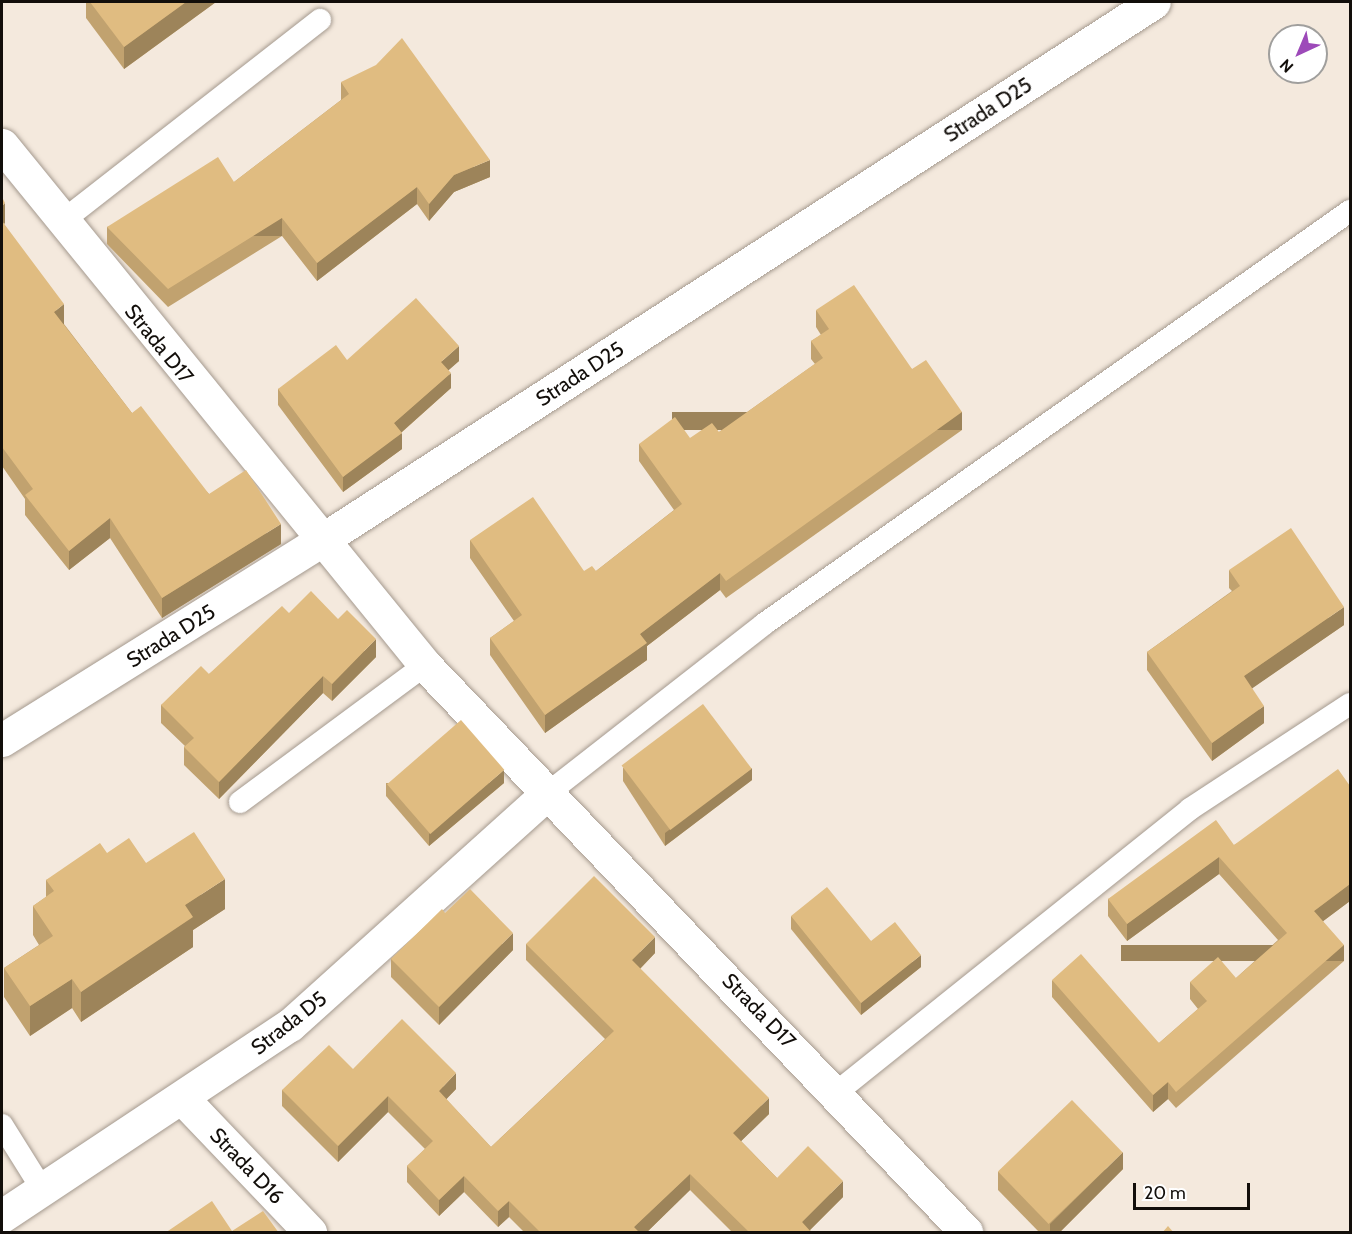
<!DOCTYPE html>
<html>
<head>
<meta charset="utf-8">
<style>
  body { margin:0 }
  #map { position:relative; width:1352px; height:1234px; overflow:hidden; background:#f4e9dd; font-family:Cabin,sans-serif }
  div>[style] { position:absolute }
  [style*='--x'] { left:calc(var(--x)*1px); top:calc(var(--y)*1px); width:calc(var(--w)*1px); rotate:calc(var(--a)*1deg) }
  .roads { filter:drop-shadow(0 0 2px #a59a8f) drop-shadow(0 0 2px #a59a8f) }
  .service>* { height:22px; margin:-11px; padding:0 11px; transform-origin:11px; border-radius:11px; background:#fff }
  .minor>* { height:33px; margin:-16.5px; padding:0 16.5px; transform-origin:16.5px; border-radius:16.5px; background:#fff }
  .wall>* { inset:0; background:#c1a26f }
  .shaded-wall>* { inset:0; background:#9d845a; transform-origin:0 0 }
  .building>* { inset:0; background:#e0bc81; transform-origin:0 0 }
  span { translate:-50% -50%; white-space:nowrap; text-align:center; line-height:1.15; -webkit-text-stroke:5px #fff; paint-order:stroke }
  .street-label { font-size:21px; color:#120e0a }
  .frame { position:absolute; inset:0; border:3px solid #120e0a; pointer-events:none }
  .north { position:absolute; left:1268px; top:24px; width:60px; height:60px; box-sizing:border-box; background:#fff; border:2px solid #a09f9d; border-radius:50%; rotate:224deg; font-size:16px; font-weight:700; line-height:24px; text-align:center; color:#120e0a }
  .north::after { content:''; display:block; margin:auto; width:21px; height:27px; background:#9d4ab9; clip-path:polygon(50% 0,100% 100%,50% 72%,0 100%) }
  .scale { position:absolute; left:1133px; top:1183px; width:117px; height:27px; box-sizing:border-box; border:3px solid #120e0a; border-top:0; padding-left:8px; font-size:18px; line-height:21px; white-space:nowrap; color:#120e0a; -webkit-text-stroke:4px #fff; paint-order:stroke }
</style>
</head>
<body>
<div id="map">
  <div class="roads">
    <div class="service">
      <div style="--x:60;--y:223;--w:330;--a:-38"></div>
      <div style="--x:548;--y:793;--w:274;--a:-38"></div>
      <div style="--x:764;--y:624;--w:717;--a:-35.18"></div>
      <div style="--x:240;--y:802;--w:230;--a:-36.5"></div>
      <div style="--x:837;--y:1092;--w:452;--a:-38.7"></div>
      <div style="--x:1190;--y:809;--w:191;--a:-33.3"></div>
      <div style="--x:2;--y:1125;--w:75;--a:58"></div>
    </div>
    <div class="minor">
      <div style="--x:2;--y:145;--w:670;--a:50.87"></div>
      <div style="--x:425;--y:665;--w:784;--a:46.34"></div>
      <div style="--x:2;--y:740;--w:374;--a:-32"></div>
      <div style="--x:319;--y:542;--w:994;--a:-32.89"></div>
      <div style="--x:183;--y:1099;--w:184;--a:46.3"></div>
      <div style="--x:2;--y:1216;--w:346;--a:-33.6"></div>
      <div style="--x:290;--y:1025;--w:347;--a:-42"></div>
    </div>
  </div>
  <div class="wall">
    <div style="clip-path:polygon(86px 2px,216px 2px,124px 69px,86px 18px)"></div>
    <div style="clip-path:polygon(341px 82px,490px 177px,454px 192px,429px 221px,417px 204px,317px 281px,282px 236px,168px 307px,107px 244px,107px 227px,234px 182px,341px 100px)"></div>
    <div style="clip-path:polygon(2px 197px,5px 223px,4px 224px,64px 324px,132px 413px,209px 494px,281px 544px,162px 618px,110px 538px,69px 570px,25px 515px,25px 499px,2px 466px)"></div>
    <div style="clip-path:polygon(816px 310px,912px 369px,962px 430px,726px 598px,720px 590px,647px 646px,647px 660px,545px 733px,490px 655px,490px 638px,514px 621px,470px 558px,470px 540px,584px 571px,596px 571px,674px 510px,639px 461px,639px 444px,690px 438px,719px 432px,815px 364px,811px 359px,811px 341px,821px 335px,816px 327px)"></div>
    <div style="clip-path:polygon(347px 360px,459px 361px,448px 370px,451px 388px,401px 433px,402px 449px,343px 492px,278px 405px,278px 389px)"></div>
    <div style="clip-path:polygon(1229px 570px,1344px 625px,1252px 688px,1264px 723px,1212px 761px,1147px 670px,1147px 652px,1232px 591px,1229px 588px)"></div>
    <div style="clip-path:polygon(289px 613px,376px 657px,332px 701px,323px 693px,219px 799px,184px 765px,184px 747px,185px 746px,161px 723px,161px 705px,209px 674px)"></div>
    <div style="clip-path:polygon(623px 768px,752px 780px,665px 846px,623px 781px)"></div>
    <div style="clip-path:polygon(386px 783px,504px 783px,429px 846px,386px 796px)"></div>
    <div style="clip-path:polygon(1350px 786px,1350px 901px,1323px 921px,1344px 961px,1176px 1108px,1168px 1099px,1153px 1112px,1052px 997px,1052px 980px,1159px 1043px,1198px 1009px,1190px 999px,1190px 982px,1236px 978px,1278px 940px,1219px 874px,1127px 941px,1108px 916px,1108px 899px,1234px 845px)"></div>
    <div style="clip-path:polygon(107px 853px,146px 863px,225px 909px,193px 930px,193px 947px,81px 1022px,72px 1008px,30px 1036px,4px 997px,4px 968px,39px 945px,33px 935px,33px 906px,46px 897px,46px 880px)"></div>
    <div style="clip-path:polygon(445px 913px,513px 950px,439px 1025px,391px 977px,391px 959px)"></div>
    <div style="clip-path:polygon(791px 916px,871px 941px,921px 967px,861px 1015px,791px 929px)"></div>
    <div style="clip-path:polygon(526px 944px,655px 953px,640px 969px,769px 1114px,741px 1141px,777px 1178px,843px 1197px,810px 1230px,812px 1233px,733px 1233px,690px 1190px,646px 1233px,525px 1233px,509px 1217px,498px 1227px,464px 1192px,439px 1216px,407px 1182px,407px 1166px,425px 1149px,388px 1112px,338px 1162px,282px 1106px,282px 1090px,353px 1069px,456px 1089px,446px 1099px,491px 1147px,605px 1039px,526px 960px)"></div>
    <div style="clip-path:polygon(1123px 1169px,1059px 1233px,1040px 1233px,998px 1190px,998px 1172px)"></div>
  </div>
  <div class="shaded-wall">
    <div style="clip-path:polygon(186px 2px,216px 2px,124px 69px,124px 47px)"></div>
    <div style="clip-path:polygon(490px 160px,490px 177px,454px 192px,429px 221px,429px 204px,454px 175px)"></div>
    <div style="clip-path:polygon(417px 187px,417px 204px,317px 281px,317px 263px)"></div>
    <div style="clip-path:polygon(5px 203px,5px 223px,2px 225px,2px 206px)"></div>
    <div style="left:282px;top:218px;width:18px;height:134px;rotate:90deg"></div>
    <div style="clip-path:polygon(64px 304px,64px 324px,54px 331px,54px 312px)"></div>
    <div style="clip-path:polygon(459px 346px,459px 361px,441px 377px,441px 362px)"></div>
    <div style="clip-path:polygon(451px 373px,451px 388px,395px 438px,402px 433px,402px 449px,343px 492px,343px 477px,394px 423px)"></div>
    <div style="left:962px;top:412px;width:18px;height:290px;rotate:90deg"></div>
    <div style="clip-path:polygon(110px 518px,110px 538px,69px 570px,69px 551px)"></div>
    <div style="clip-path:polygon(281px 524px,281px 544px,162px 618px,162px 598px)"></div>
    <div style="clip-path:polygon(720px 573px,720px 590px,647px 646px,647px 660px,545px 733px,545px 715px,640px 634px)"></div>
    <div style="clip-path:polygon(1344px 607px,1344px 625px,1244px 694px,1244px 676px)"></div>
    <div style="clip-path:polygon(376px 639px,376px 657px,332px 701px,332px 684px)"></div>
    <div style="clip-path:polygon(323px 676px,323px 693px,219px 799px,219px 782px)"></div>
    <div style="clip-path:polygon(1264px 706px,1264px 723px,1212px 761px,1212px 743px)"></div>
    <div style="clip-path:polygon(752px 768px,752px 780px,665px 846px,665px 833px)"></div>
    <div style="clip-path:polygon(504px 770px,504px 783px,429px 846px,429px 834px)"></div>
    <div style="clip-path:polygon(1219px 857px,1219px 874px,1127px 941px,1127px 924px)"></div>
    <div style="clip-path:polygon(225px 879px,225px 909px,193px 930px,193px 947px,81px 1022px,81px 992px,185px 905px)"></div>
    <div style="clip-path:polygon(1350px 884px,1350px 901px,1314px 928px,1314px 911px)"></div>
    <div style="clip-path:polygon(513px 933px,513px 950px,439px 1025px,439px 1007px)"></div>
    <div style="clip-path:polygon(655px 937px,655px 953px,632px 977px,632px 960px)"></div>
    <div style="left:1344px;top:945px;width:16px;height:223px;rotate:90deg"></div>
    <div style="clip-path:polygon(921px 955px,921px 967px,861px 1015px,861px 1003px)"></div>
    <div style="clip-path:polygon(72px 979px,72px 1008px,30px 1036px,30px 1006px)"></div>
    <div style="clip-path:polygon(456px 1073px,456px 1089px,439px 1107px,439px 1091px)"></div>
    <div style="clip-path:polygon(1168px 1082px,1168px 1099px,1153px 1112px,1153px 1095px)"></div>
    <div style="clip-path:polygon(388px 1096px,388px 1112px,338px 1162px,338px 1146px)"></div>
    <div style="clip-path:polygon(769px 1098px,769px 1114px,733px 1149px,733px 1133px)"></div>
    <div style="clip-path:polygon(1123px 1152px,1123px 1169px,1059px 1233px,1050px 1233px,1050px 1224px)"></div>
    <div style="clip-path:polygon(690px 1174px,690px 1190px,646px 1233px,634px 1233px,634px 1227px)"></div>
    <div style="clip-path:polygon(464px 1176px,464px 1192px,439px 1216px,439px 1200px)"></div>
    <div style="clip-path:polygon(843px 1181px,843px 1197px,807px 1233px,802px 1222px)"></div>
    <div style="clip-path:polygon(509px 1201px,509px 1217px,498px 1227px,498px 1211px)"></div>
  </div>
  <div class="building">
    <div style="clip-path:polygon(90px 2px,186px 2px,124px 47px)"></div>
    <div style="clip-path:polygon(402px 38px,490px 160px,454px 175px,429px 204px,417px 187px,317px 263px,282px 218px,168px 289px,107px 227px,218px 157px,234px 182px,349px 94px,341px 82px,376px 65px)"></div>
    <div style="clip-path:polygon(2px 197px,5px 203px,2px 206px)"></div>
    <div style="clip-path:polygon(2px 221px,64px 304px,54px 312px,132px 413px,141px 406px,209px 494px,246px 470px,281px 524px,162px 598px,110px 518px,69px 551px,25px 495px,33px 489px,2px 447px)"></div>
    <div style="clip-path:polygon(854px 285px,912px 369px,926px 360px,962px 412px,726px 581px,720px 573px,640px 634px,647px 643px,545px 715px,490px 638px,522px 615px,470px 540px,533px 497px,584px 571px,592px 566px,596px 571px,682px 504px,639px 444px,675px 417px,690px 438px,712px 423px,719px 432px,823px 358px,811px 341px,829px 329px,816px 310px)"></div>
    <div style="clip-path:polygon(416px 298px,459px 346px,441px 362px,451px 373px,394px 423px,402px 433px,343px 477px,278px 389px,336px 345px,347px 360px)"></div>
    <div style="clip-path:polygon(1291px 528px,1344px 607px,1244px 676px,1264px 706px,1212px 743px,1147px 652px,1240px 586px,1229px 570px)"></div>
    <div style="clip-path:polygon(311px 591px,338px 619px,347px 610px,376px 639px,332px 684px,323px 676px,219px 782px,184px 747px,194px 738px,161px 705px,201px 666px,209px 674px,282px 606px,289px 613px)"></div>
    <div style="left:703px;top:704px;width:81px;height:102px;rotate:53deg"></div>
    <div style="left:461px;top:720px;width:66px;height:98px;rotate:49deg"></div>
    <div style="clip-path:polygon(1338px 769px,1350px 786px,1350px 884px,1314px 911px,1344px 945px,1176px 1092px,1168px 1082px,1153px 1095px,1052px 980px,1081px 954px,1159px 1043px,1207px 1001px,1190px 982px,1218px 957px,1236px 978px,1287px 933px,1219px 857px,1127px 924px,1108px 899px,1216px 820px,1234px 845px)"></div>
    <div style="clip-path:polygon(194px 832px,225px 879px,185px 905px,193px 917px,81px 992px,72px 979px,30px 1006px,4px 968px,53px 936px,33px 906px,54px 891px,46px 880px,100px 843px,107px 853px,129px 838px,146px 863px)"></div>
    <div style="clip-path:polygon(594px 876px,655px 937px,632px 960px,769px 1098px,733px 1133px,777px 1178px,808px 1146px,843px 1181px,802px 1222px,812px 1233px,750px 1233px,690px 1174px,634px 1227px,640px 1233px,541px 1233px,509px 1201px,498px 1211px,464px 1176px,439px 1200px,407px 1166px,433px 1141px,388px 1096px,338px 1146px,282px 1090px,329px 1045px,353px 1069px,402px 1019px,456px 1073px,439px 1091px,491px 1147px,614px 1031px,526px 944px)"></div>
    <div style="clip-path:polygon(827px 887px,871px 941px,895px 922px,921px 955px,861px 1003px,791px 916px)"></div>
    <div style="clip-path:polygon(470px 889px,513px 933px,439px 1007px,391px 959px,442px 909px,445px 913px)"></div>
    <div style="left:1072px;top:1100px;width:73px;height:103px;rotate:46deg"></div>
    <div style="clip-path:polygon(212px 1201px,232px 1231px,263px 1211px,279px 1233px,165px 1233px)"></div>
    <div style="clip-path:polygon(1168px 1226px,1174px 1233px,1162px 1233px)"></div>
  </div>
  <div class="street-label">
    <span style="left:988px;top:110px;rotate:-33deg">Strada D25</span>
    <span style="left:159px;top:344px;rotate:51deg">Strada D17</span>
    <span style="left:580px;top:374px;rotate:-33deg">Strada D25</span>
    <span style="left:171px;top:636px;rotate:-32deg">Strada D25</span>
    <span style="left:759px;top:1011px;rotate:46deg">Strada D17</span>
    <span style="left:289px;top:1023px;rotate:-38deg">Strada D5</span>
    <span style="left:247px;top:1166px;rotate:46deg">Strada D16</span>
  </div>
  <div class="frame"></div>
  <div class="north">N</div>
  <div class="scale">20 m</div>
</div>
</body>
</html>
